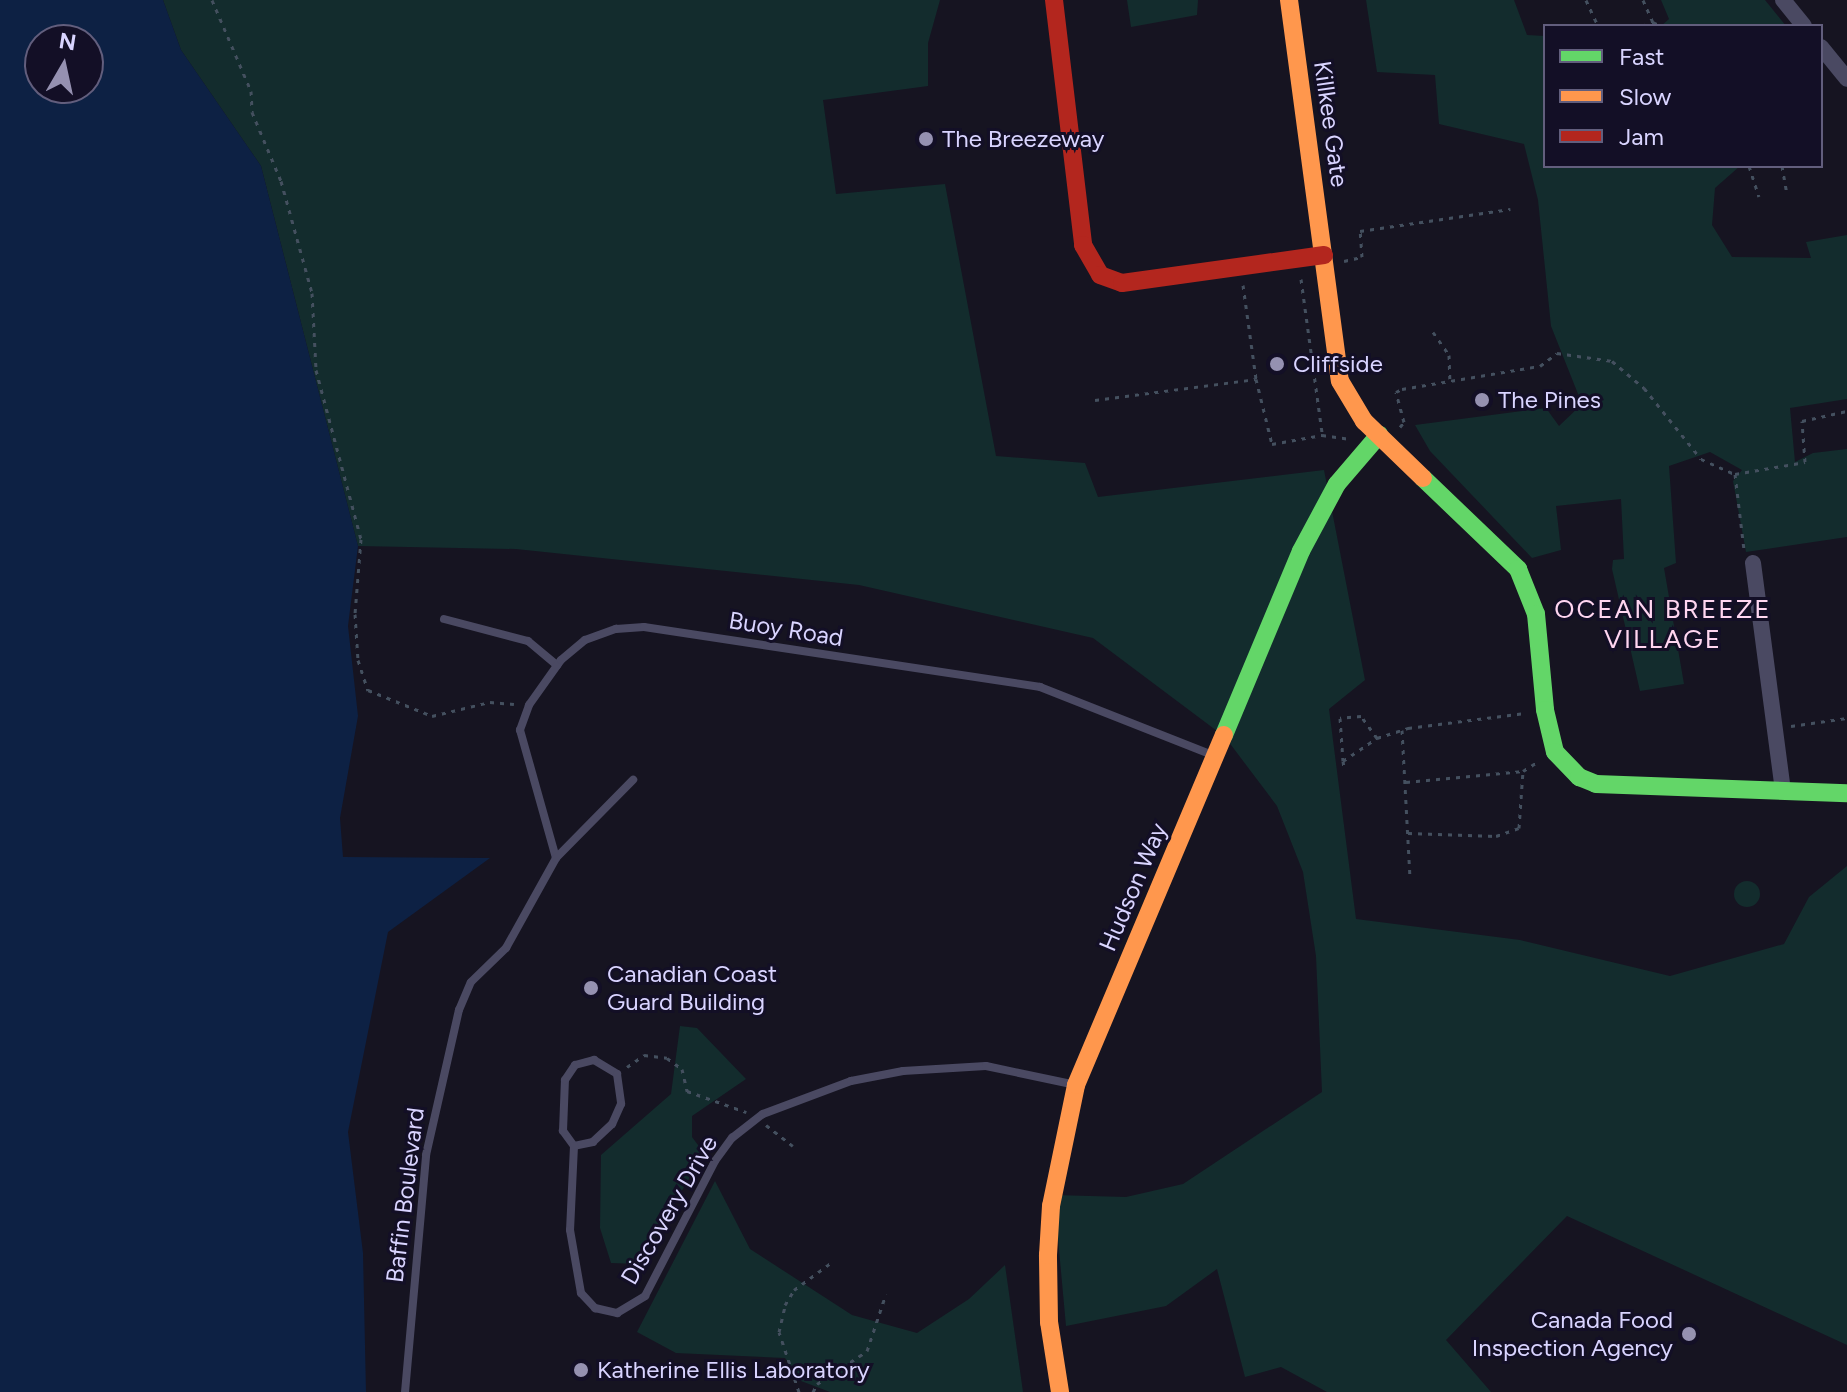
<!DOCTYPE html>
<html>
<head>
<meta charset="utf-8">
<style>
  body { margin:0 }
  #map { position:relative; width:1847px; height:1392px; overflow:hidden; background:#161421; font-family:Figtree,sans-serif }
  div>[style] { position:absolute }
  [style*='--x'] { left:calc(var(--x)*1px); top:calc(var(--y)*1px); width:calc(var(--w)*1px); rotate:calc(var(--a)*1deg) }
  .green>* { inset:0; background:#132c2d }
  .round { border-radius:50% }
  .water>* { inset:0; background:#0d2144 }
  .path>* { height:3px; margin-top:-1.5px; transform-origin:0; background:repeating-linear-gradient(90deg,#44505f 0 4px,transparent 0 10px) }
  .lane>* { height:8px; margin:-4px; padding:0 4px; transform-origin:4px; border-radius:4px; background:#4a4962 }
  .street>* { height:16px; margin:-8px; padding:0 8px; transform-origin:8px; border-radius:8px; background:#4a4962 }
  .fast>* { height:18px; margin:-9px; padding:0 9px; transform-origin:9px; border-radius:9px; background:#63d668 }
  .slow>* { height:18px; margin:-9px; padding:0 9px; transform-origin:9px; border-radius:9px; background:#ff974d }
  .jam>* { height:18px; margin:-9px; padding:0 9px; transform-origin:9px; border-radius:9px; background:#b3261e }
  .dots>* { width:22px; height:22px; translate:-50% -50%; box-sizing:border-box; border:4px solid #130f26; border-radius:50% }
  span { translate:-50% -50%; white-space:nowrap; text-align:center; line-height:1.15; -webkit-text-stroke:6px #130f26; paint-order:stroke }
  .street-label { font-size:24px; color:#d9d4ff }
  .poi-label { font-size:24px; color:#d9d4ff }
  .left { translate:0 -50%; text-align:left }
  .right { translate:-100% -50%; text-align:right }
  .neighbourhood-label { font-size:26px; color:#ffd6f0; letter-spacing:2px }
  .legend { position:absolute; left:1543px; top:24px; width:280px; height:144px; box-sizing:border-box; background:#130f26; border:2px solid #625e7d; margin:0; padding:10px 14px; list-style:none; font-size:24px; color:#d9d4ff }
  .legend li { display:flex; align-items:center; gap:16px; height:40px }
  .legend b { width:40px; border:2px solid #625e7d }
  .north { position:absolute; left:24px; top:24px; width:80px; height:80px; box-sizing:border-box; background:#130f26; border:2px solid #625e7d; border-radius:50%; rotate:9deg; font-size:22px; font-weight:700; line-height:32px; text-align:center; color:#d9d4ff }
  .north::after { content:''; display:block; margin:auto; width:28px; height:36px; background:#9591b1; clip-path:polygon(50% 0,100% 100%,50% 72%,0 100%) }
</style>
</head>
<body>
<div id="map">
  <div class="green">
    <div style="clip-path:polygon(163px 0,940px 0,928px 43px,928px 86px,823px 100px,836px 194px,945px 184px,996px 456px,1085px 463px,1098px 497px,1324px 470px,1365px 680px,1329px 709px,1356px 919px,1520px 940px,1670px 976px,1784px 944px,1809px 897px,1847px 866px,1847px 1345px,1567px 1216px,1446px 1340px,1491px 1392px,1327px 1392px,1281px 1367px,1245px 1377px,1217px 1269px,1166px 1306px,1066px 1326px,1054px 1195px,1126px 1197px,1183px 1184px,1322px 1092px,1316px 956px,1303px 872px,1277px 806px,1225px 737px,1093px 638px,859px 585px,516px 549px,358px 546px,261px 166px,181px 50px)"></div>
    <div style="clip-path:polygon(1127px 0,1198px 0,1197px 15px,1131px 27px)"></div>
    <div style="clip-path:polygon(1366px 0,1514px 0,1527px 35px,1545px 36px,1545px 166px,1740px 166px,1715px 188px,1712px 225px,1732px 257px,1811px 258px,1806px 242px,1847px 235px,1847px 399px,1790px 408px,1795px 462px,1813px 453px,1847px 449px,1847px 537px,1746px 552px,1733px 481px,1742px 470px,1710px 452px,1669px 466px,1676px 563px,1664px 568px,1684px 684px,1640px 691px,1612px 569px,1613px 560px,1624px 559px,1621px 499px,1556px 506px,1561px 550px,1532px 558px,1430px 451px,1415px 425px,1546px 408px,1559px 426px,1582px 404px,1551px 326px,1538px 200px,1524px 144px,1439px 124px,1435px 75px,1377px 72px)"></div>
    <div style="clip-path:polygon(1661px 0,1765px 0,1786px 26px,1661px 26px,1669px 19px)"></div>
    <div class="round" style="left:1734px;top:881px;width:26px;height:26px"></div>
    <div style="clip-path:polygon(680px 1026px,697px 1028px,746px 1079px,692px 1116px,692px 1137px,704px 1153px,639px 1264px,611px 1263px,600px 1228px,601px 1155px,671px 1094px)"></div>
    <div style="clip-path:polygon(715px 1181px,750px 1249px,852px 1315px,917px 1333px,969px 1299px,1005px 1265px,1023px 1392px,830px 1392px,801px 1381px,785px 1358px,676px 1353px,637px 1332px)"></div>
  </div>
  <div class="water">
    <div style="clip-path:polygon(evenodd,0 0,163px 0,181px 50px,261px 166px,358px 546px,348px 626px,358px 716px,340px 818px,343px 857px,490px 858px,388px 932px,348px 1132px,363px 1253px,366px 1392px,0 1392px,0 0,40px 40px,88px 40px,88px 88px,40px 88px,40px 40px)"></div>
  </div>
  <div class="path">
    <div style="--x:212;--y:0;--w:99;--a:66.8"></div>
    <div style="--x:251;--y:91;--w:21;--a:87"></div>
    <div style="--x:252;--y:112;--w:75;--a:67.2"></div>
    <div style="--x:281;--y:181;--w:116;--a:74.5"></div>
    <div style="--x:312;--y:293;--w:77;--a:87"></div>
    <div style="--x:316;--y:370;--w:175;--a:75.1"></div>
    <div style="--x:361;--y:539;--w:75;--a:94.6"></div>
    <div style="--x:355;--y:614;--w:46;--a:86.3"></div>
    <div style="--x:358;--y:660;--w:32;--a:72"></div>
    <div style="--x:368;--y:690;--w:69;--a:22.1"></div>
    <div style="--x:432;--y:716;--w:60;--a:-13.6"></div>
    <div style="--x:490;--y:702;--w:24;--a:5"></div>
    <div style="--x:1586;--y:0;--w:29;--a:65"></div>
    <div style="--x:1643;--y:0;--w:24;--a:66"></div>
    <div style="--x:1653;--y:22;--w:9;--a:27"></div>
    <div style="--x:1642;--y:26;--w:12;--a:-20"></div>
    <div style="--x:1749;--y:166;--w:32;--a:72"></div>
    <div style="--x:1782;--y:166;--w:28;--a:80"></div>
    <div style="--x:1344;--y:261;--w:18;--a:-13"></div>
    <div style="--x:1362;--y:257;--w:26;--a:-94"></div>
    <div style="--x:1360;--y:231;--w:152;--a:-8.3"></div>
    <div style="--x:1301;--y:279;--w:155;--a:82.2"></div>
    <div style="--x:1243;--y:285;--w:95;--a:82.1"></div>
    <div style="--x:1256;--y:379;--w:67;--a:76.2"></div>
    <div style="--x:1272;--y:444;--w:51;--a:-10.2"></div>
    <div style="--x:1322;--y:435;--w:27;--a:8"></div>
    <div style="--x:1433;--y:332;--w:28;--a:55"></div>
    <div style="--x:1449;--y:355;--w:24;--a:88"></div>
    <div style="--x:1095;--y:400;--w:162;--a:-7.4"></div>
    <div style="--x:1400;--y:427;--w:6;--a:-51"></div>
    <div style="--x:1404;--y:422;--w:31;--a:-105"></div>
    <div style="--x:1396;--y:392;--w:7;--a:-27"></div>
    <div style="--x:1402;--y:389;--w:140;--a:-9.5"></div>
    <div style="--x:1540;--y:366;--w:21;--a:-37"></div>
    <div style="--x:1557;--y:353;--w:56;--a:8.3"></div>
    <div style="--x:1612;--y:361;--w:42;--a:40.2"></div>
    <div style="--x:1644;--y:388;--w:91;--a:51.2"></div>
    <div style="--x:1701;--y:459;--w:37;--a:24"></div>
    <div style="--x:1735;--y:474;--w:76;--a:83.2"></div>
    <div style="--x:1735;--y:474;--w:71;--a:-9.7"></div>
    <div style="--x:1805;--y:462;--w:41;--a:-94.2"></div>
    <div style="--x:1802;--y:421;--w:46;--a:-12.5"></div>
    <div style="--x:1791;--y:726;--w:57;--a:-8.1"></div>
    <div style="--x:1402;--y:730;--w:146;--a:86.9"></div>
    <div style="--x:1377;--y:738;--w:33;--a:-18"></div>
    <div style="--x:1408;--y:728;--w:118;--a:-7.3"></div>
    <div style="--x:1343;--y:761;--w:41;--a:-34.1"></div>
    <div style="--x:1377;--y:738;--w:27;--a:-126"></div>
    <div style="--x:1361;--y:716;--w:21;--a:175"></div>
    <div style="--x:1340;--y:718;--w:43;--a:86"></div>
    <div style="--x:1343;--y:761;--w:6;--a:81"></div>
    <div style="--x:1406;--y:782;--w:118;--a:-5.4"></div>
    <div style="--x:1523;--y:771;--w:15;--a:-32"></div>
    <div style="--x:1408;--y:833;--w:88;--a:2"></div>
    <div style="--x:1496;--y:836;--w:24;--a:-19"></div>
    <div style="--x:1519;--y:828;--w:57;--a:-86"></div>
    <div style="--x:627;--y:1067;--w:21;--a:-35"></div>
    <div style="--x:644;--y:1055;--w:23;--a:7"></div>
    <div style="--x:667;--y:1058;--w:19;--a:36"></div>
    <div style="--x:682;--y:1069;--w:23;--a:77"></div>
    <div style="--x:687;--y:1091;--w:63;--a:19.6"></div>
    <div style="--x:766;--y:1125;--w:34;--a:38"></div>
    <div style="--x:799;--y:1392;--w:63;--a:-108.4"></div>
    <div style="--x:779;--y:1332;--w:28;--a:-77"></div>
    <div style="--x:785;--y:1305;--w:17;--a:-59"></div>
    <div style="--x:794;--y:1290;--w:47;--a:-36.4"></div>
    <div style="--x:813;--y:1392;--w:9;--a:-63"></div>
    <div style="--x:817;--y:1384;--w:60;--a:-33.4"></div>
    <div style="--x:867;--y:1351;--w:60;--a:-71.6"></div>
  </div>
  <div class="lane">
    <div style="--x:444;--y:619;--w:87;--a:14.7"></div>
    <div style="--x:528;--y:641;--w:38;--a:40"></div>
    <div style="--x:556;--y:858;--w:133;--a:-105.7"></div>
    <div style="--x:520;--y:730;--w:27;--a:-70"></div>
    <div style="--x:529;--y:705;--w:55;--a:-54.6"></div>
    <div style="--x:561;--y:660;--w:31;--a:-40"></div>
    <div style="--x:585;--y:640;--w:33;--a:-20"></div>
    <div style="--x:616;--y:629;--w:28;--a:-4"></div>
    <div style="--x:644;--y:627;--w:401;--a:8.6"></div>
    <div style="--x:1040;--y:687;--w:186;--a:21.5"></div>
    <div style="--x:594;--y:1060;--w:27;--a:31"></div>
    <div style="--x:617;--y:1074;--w:30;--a:82"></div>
    <div style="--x:621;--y:1104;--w:22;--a:114"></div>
    <div style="--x:612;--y:1124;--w:26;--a:137"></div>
    <div style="--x:593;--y:1142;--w:19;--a:168"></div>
    <div style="--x:574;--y:1146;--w:19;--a:-126"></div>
    <div style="--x:563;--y:1131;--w:51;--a:-87.8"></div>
    <div style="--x:565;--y:1080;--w:18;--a:-56"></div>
    <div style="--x:575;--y:1065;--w:20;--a:-15"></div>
    <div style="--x:574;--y:1146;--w:84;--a:92.7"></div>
    <div style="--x:570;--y:1230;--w:64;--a:80.1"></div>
    <div style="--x:581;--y:1293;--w:21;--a:47"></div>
    <div style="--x:595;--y:1308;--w:23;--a:13"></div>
    <div style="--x:617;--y:1313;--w:33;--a:-31"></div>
    <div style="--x:645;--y:1296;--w:152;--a:-62.6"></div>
    <div style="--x:715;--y:1161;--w:29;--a:-54"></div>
    <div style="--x:732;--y:1138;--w:39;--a:-38"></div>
    <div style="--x:763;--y:1114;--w:94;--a:-20.6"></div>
    <div style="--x:851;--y:1081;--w:53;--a:-10.9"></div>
    <div style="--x:903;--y:1071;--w:83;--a:-3.4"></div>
    <div style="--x:986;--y:1066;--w:92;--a:11.9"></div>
    <div style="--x:405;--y:1392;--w:238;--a:-84.9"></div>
    <div style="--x:426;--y:1155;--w:149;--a:-77.2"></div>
    <div style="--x:459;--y:1010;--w:30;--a:-67"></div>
    <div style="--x:471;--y:982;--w:49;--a:-44.2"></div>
    <div style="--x:506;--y:948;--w:103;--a:-60.9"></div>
    <div style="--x:556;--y:858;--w:110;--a:-45.4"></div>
  </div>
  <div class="street">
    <div style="--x:1783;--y:0;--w:33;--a:51"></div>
    <div style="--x:1821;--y:47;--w:41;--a:50.9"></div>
    <div style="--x:1753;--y:563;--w:230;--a:82.5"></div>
  </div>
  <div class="fast">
    <div style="--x:1423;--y:478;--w:132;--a:43.8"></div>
    <div style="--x:1518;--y:569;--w:48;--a:68.2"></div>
    <div style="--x:1536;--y:614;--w:96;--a:84.6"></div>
    <div style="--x:1545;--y:710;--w:43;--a:76.6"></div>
    <div style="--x:1555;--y:752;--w:35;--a:46"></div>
    <div style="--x:1579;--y:777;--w:18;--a:22"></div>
    <div style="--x:1596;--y:784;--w:251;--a:2.1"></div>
    <div style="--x:1224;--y:735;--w:199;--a:-67.3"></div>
    <div style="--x:1301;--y:551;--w:76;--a:-61.8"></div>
    <div style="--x:1337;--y:484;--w:65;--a:-49.4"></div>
  </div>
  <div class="slow">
    <div style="--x:1289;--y:0;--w:384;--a:82.4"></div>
    <div style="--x:1340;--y:381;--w:47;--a:59"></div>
    <div style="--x:1364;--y:421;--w:82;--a:44"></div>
    <div style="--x:1060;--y:1392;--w:71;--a:-98.9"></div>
    <div style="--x:1049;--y:1322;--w:67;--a:-90.9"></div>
    <div style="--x:1048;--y:1255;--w:49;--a:-86.5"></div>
    <div style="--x:1051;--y:1206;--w:124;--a:-78.3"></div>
    <div style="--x:1076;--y:1085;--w:380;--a:-67.1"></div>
  </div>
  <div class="jam">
    <div style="--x:1054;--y:0;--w:247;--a:83.2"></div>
    <div style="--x:1083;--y:245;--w:34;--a:60"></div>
    <div style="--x:1100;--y:275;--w:23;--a:20"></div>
    <div style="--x:1122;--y:283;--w:204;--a:-7.9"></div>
  </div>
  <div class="dots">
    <div style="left:926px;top:139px;background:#9591b1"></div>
    <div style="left:1277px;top:364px;background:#9591b1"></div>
    <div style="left:1482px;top:400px;background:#9591b1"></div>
    <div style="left:591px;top:988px;background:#9591b1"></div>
    <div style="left:1689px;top:1334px;background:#9591b1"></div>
    <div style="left:581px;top:1370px;background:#9591b1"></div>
  </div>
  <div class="street-label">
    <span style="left:1331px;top:124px;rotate:82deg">Killkee Gate</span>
    <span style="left:786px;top:629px;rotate:9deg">Buoy Road</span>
    <span style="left:1133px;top:887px;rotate:-67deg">Hudson Way</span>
    <span style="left:405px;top:1195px;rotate:-83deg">Baffin Boulevard</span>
    <span style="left:669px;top:1210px;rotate:-60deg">Discovery Drive</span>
  </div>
  <div class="poi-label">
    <span class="left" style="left:942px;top:139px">The Breezeway</span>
    <span class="left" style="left:1293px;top:364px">Cliffside</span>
    <span class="left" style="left:1498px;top:400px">The Pines</span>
    <span class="left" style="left:607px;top:988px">Canadian Coast<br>Guard Building</span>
    <span class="right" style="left:1673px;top:1334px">Canada Food<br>Inspection Agency</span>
    <span class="left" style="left:597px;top:1370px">Katherine Ellis Laboratory</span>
  </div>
  <div class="neighbourhood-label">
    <span style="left:1663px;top:625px">OCEAN BREEZE<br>VILLAGE</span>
  </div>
  <ul class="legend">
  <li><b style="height:10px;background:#63d668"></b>Fast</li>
  <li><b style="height:10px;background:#ff974d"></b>Slow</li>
  <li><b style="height:10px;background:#b3261e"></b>Jam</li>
  </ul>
  <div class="north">N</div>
</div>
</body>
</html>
